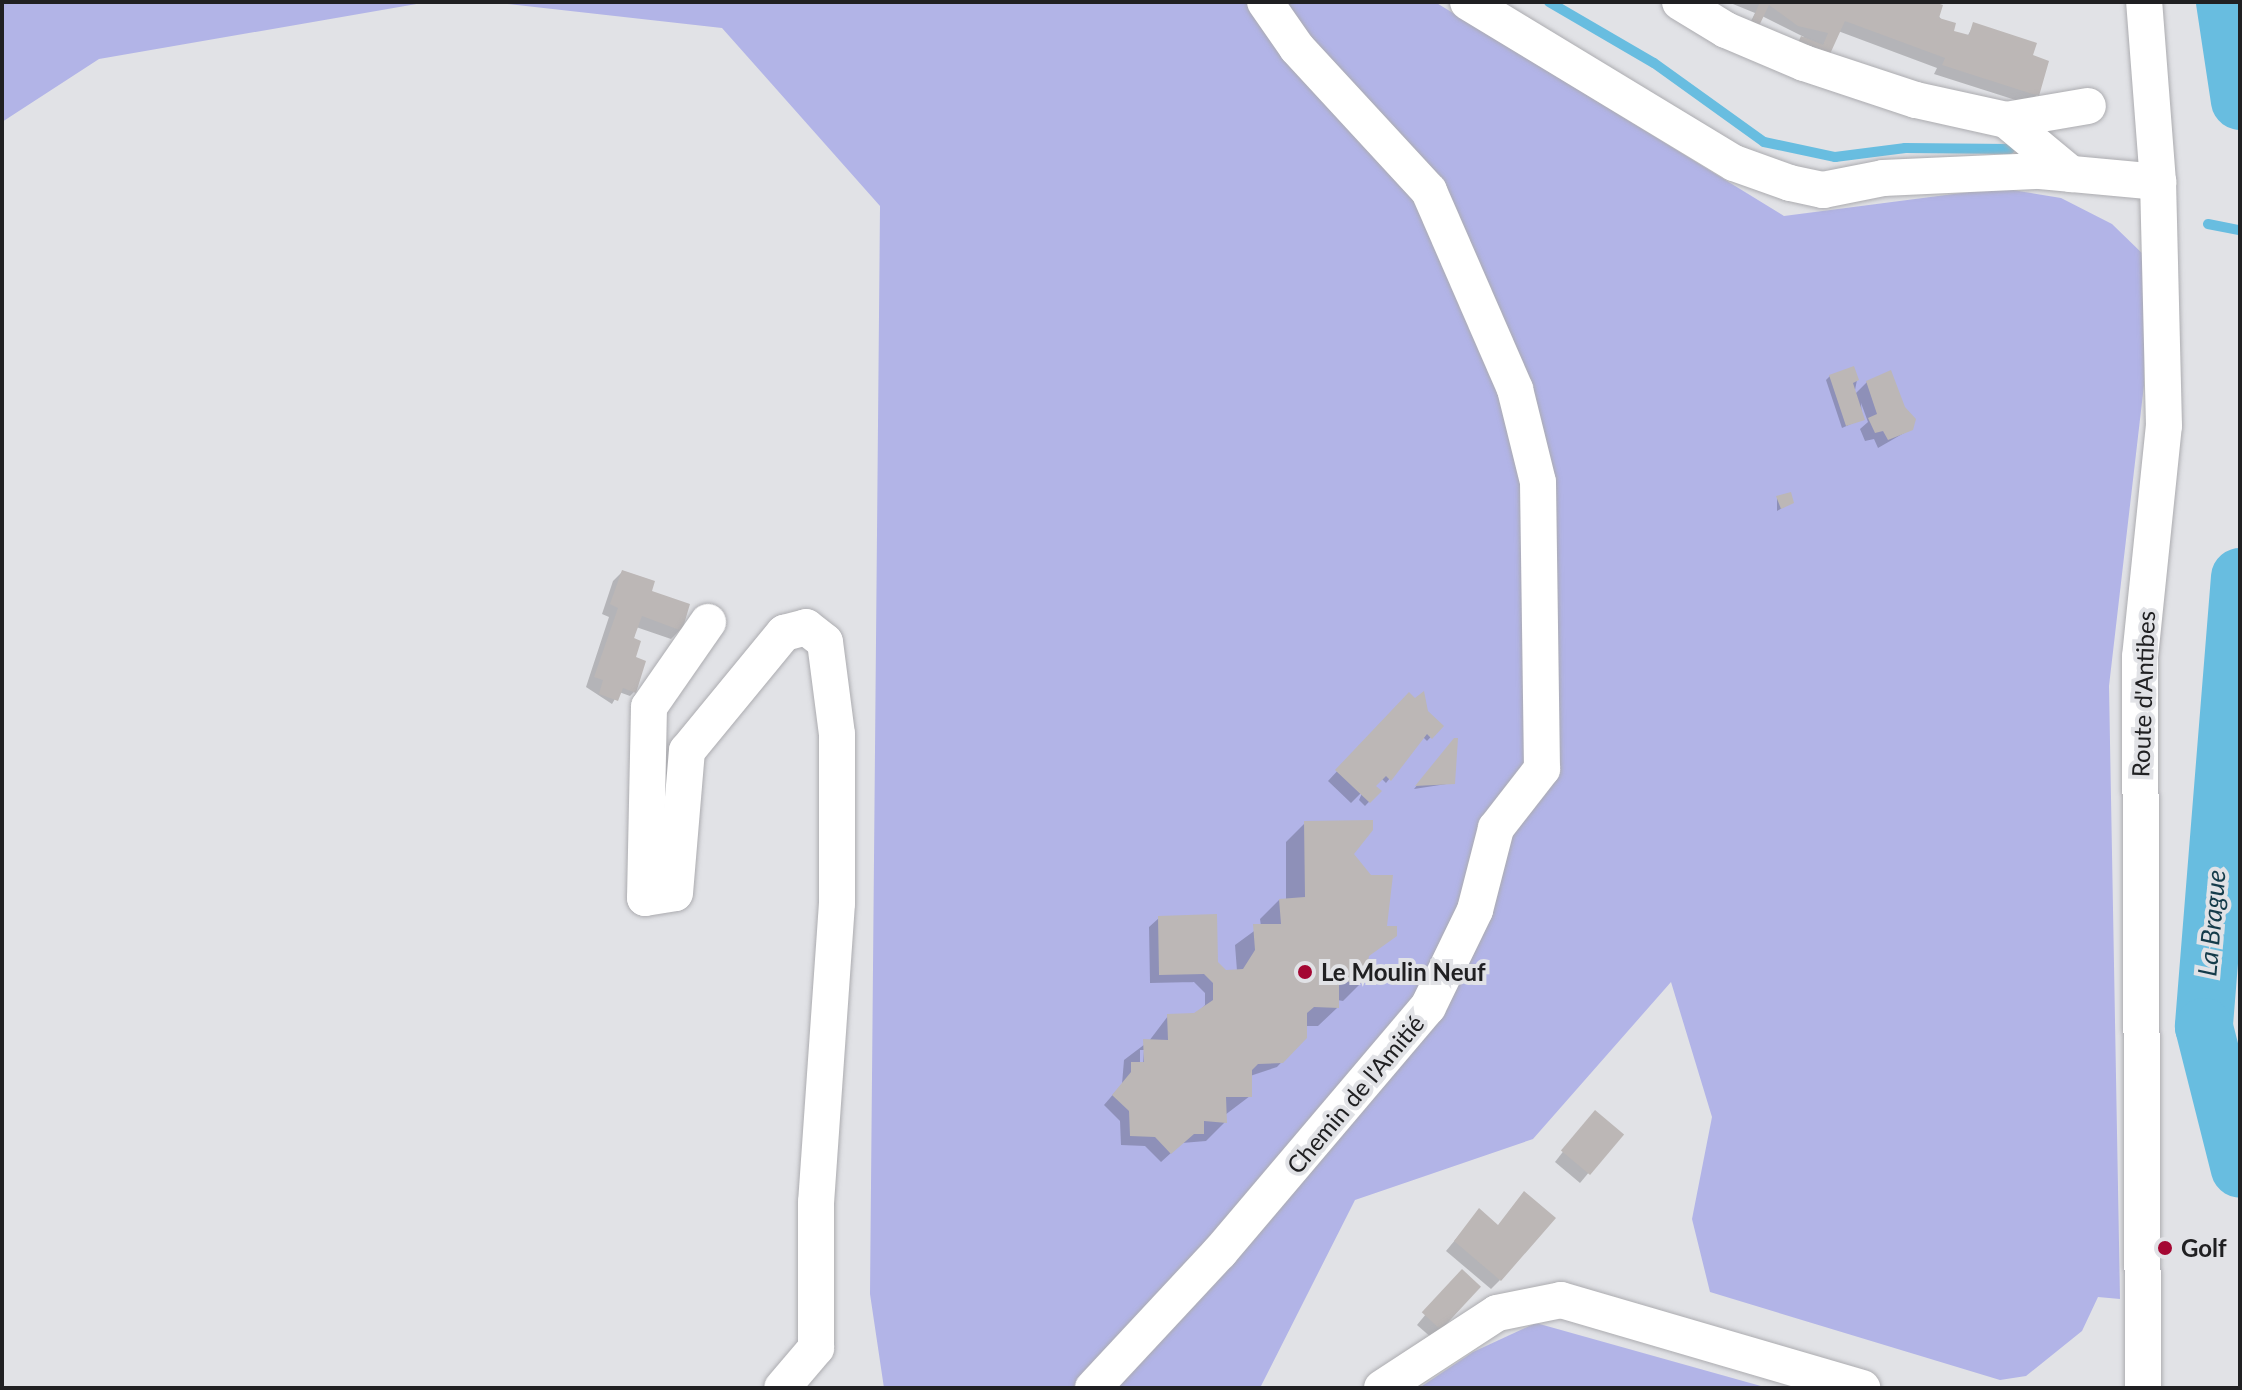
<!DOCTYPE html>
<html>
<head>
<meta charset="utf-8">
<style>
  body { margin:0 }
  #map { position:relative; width:2242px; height:1390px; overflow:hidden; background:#e1e2e6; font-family:Lato,sans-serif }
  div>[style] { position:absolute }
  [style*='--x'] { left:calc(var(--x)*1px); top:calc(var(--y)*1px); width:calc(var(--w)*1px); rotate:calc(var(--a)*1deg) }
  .green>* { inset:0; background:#b2b4e7 }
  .shadow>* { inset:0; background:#0003 }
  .stream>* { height:10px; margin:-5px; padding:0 5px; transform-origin:5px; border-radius:5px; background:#68bde0 }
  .river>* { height:58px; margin:-29px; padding:0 29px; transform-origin:29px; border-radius:29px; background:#68bde0 }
  .building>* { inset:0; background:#bcb7b6; transform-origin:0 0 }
  .roads { filter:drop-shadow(0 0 2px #acacb0) drop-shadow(0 0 2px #acacb0) }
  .minor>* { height:36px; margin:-18px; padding:0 18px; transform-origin:18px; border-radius:18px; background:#fff }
  .dots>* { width:22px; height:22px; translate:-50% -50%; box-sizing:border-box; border:4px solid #e1e2e6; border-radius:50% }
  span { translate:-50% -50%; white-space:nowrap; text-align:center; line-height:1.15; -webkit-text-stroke:8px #e1e2e6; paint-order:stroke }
  .street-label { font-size:24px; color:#202022 }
  .poi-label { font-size:24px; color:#202022; font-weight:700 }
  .left { translate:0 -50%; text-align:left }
  .water-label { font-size:26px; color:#143b4a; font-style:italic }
  .frame { position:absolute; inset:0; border:4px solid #202022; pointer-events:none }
</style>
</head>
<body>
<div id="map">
  <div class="green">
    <div style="clip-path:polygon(2px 2px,428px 2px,99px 59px,2px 122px)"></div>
    <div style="clip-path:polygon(489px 2px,1435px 2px,1784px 216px,2000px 188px,2061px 198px,2112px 224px,2147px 258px,2144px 385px,2109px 686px,2120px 1299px,2098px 1297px,2082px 1331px,2026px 1376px,2000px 1380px,1710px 1292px,1692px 1219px,1712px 1117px,1671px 982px,1533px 1139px,1355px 1200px,1260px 1388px,884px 1388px,870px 1294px,880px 206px,722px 28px)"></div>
    <div style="clip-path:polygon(1536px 1323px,1768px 1388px,1419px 1388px,1473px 1352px)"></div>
  </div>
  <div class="shadow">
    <div style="clip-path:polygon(1728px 2px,1927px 2px,1952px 32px,1967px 37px,1974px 24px,2031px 54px,2037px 95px,2028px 104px,1934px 74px,1937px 68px,1838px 31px,1828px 53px,1792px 48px,1804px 37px,1762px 16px,1747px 29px,1755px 13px)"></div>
    <div style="clip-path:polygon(1830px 376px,1857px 380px,1854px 395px,1867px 382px,1911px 429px,1878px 448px,1874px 439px,1865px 441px,1860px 429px,1868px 422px,1861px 403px,1862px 419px,1842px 428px,1826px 380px)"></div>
    <div style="clip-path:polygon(1777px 498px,1792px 502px,1777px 511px)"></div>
    <div style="clip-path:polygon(622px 572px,650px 592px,680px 630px,671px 639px,636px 627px,629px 666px,634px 692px,630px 696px,619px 692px,612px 704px,586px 687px,609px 617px,602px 614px,613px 581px)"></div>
    <div style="clip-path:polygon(1409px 694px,1441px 726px,1427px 741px,1423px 737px,1386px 783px,1381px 778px,1373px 786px,1379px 791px,1365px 806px,1359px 800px,1363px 791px,1351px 803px,1328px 781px)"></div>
    <div style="clip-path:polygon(1450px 745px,1453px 783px,1414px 789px)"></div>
    <div style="clip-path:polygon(evenodd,1305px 823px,1351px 854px,1370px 877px,1391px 877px,1385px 928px,1395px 936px,1367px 955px,1362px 982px,1343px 1001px,1337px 1000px,1337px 1008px,1318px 1026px,1305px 1026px,1305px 1037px,1277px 1067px,1250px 1076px,1250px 1096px,1225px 1115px,1225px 1122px,1206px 1141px,1182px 1143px,1161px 1162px,1145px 1146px,1121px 1145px,1120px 1121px,1104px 1105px,1122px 1084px,1124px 1060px,1149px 1041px,1168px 1016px,1195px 1016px,1205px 1005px,1205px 993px,1194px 982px,1150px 983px,1149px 927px,1159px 918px,1225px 972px,1237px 971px,1235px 945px,1261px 926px,1260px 919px,1279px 900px,1286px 900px,1286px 842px,1305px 823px,1140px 1050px,1144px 1050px,1143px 1066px,1140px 1062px,1140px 1050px)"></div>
    <div style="clip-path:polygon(1586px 1122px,1621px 1134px,1580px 1183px,1555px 1162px)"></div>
    <div style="clip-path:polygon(1479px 1211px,1500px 1280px,1491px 1289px,1446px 1251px)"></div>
    <div style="clip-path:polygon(1453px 1281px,1479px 1287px,1433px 1339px,1417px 1325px)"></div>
  </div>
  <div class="stream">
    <div style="--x:1549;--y:2;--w:121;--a:30.2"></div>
    <div style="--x:1654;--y:63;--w:135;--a:35.7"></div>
    <div style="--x:1764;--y:142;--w:73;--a:11.9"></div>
    <div style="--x:1835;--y:157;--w:71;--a:-7.3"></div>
    <div style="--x:1905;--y:148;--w:105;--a:0.5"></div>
    <div style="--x:2208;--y:224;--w:33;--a:11"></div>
  </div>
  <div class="river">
    <div style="--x:2225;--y:2;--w:100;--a:81.4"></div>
    <div style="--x:2240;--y:577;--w:451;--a:94.6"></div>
    <div style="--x:2204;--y:1027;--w:146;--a:75.8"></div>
  </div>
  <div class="building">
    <div style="clip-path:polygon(1760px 2px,1934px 2px,1943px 5px,1939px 18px,1956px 23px,1954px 31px,1969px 35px,1973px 22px,2037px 43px,2033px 55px,2049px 61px,2039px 96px,1942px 65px,1945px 58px,1845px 21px,1830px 54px,1798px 43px,1801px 36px,1823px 45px,1828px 33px,1798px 26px,1769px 5px,1758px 28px,1750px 25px)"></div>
    <div style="clip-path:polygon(1854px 366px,1859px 380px,1853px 383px,1865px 420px,1846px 426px,1829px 375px)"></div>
    <div style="clip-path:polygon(1891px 370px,1905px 407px,1916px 419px,1913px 430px,1888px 440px,1883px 431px,1875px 433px,1868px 418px,1877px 414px,1866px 381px)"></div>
    <div style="clip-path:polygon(1791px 492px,1794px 503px,1781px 509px,1776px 496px)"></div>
    <div style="clip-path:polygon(622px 570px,655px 581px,652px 591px,690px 604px,682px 631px,642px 616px,634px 638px,641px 641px,636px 657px,646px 661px,636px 693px,623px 688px,618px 701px,599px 694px,603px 680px,594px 677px,618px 608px,610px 604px)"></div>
    <div style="clip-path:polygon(1424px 691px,1428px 711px,1444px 726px,1432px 739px,1427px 734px,1391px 781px,1386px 776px,1376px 786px,1382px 791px,1370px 803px,1335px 770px,1409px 692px,1415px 698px)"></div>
    <div style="clip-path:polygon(1454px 738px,1458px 738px,1455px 784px,1415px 786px)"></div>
    <div style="clip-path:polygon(1373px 820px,1373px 830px,1354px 854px,1371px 875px,1393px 875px,1387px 926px,1397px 926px,1397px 936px,1369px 956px,1364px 983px,1339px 981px,1339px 1008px,1314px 1007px,1307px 1013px,1307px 1038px,1283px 1063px,1258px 1064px,1252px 1070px,1252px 1097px,1226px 1097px,1227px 1123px,1204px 1121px,1204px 1134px,1194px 1134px,1171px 1154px,1155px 1137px,1130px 1136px,1129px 1111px,1112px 1095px,1131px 1072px,1131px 1062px,1144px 1062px,1143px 1039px,1168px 1040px,1167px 1014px,1194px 1013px,1213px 1000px,1213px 983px,1204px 974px,1159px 975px,1158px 916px,1217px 914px,1218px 962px,1226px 970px,1243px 969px,1255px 950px,1253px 924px,1281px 924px,1279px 899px,1305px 897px,1304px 821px)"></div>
    <div style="left:1595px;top:1110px;width:38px;height:53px;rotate:40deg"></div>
    <div style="clip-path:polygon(1524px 1191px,1556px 1218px,1501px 1281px,1454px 1241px,1479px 1208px,1498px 1225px)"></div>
    <div style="left:1462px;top:1269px;width:26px;height:59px;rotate:43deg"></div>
  </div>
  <div class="roads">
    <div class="minor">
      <div style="--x:1468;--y:2;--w:311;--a:31.2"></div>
      <div style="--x:1734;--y:163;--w:59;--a:19.7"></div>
      <div style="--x:1790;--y:183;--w:34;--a:12"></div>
      <div style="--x:1823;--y:190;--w:61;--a:-11.3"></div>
      <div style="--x:1883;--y:178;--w:157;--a:-2.6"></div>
      <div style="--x:2040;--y:171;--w:119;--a:5.3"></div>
      <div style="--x:1680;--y:2;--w:54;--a:31.3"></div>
      <div style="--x:1726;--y:30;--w:85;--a:22.9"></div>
      <div style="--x:1804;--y:63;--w:118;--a:18.3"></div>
      <div style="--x:1916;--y:100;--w:92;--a:12.5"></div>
      <div style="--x:2006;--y:120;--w:85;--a:39.7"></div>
      <div style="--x:2006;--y:120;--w:83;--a:-9.7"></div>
      <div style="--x:708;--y:622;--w:103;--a:124.8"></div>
      <div style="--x:649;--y:707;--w:191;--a:91.2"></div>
      <div style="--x:645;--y:898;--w:30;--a:-9"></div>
      <div style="--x:675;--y:893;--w:143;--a:-85.2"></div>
      <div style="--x:687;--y:751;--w:153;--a:-50.6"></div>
      <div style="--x:784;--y:633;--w:23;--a:-15"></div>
      <div style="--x:806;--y:627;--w:24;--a:38"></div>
      <div style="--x:825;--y:642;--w:93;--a:82.6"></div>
      <div style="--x:837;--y:734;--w:169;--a:90"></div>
      <div style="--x:837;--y:903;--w:300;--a:94"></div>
      <div style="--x:816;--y:1202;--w:146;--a:90"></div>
      <div style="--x:816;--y:1348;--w:52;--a:130.4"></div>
      <div style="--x:1093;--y:1388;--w:186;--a:-47"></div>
      <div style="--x:1220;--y:1252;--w:321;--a:-49.7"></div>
      <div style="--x:1428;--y:1007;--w:108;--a:-64.1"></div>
      <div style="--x:1475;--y:910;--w:85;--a:-75.6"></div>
      <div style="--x:1496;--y:828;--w:75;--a:-52.1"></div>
      <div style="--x:1542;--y:769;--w:287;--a:-90.8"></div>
      <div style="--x:1538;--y:482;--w:96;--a:-103.9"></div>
      <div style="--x:1515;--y:389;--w:216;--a:-113.5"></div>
      <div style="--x:1429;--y:191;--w:195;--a:-132.7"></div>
      <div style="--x:1297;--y:48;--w:56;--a:-124.8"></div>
      <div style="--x:1382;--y:1388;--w:137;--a:-33.1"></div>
      <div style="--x:1497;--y:1313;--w:65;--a:-11.5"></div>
      <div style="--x:1561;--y:1300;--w:314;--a:16.3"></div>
      <div style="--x:2143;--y:1388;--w:731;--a:-90.24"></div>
      <div style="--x:2140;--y:657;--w:232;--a:-84.1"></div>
      <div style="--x:2164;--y:426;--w:244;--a:-91.4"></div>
      <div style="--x:2158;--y:182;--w:181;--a:-94.4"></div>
    </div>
  </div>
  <div class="dots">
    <div style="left:1305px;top:972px;background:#a40733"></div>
    <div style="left:2165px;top:1248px;background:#a40733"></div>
  </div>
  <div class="street-label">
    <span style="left:2143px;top:694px;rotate:-88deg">Route d'Antibes</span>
    <span style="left:1355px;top:1094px;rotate:-50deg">Chemin de l'Amitié</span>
  </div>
  <div class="poi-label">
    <span class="left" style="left:1321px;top:972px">Le Moulin Neuf</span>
    <span class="left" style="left:2181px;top:1248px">Golf</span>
  </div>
  <div class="water-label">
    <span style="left:2212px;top:923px;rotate:-85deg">La Brague</span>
  </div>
  <div class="frame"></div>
</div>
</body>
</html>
